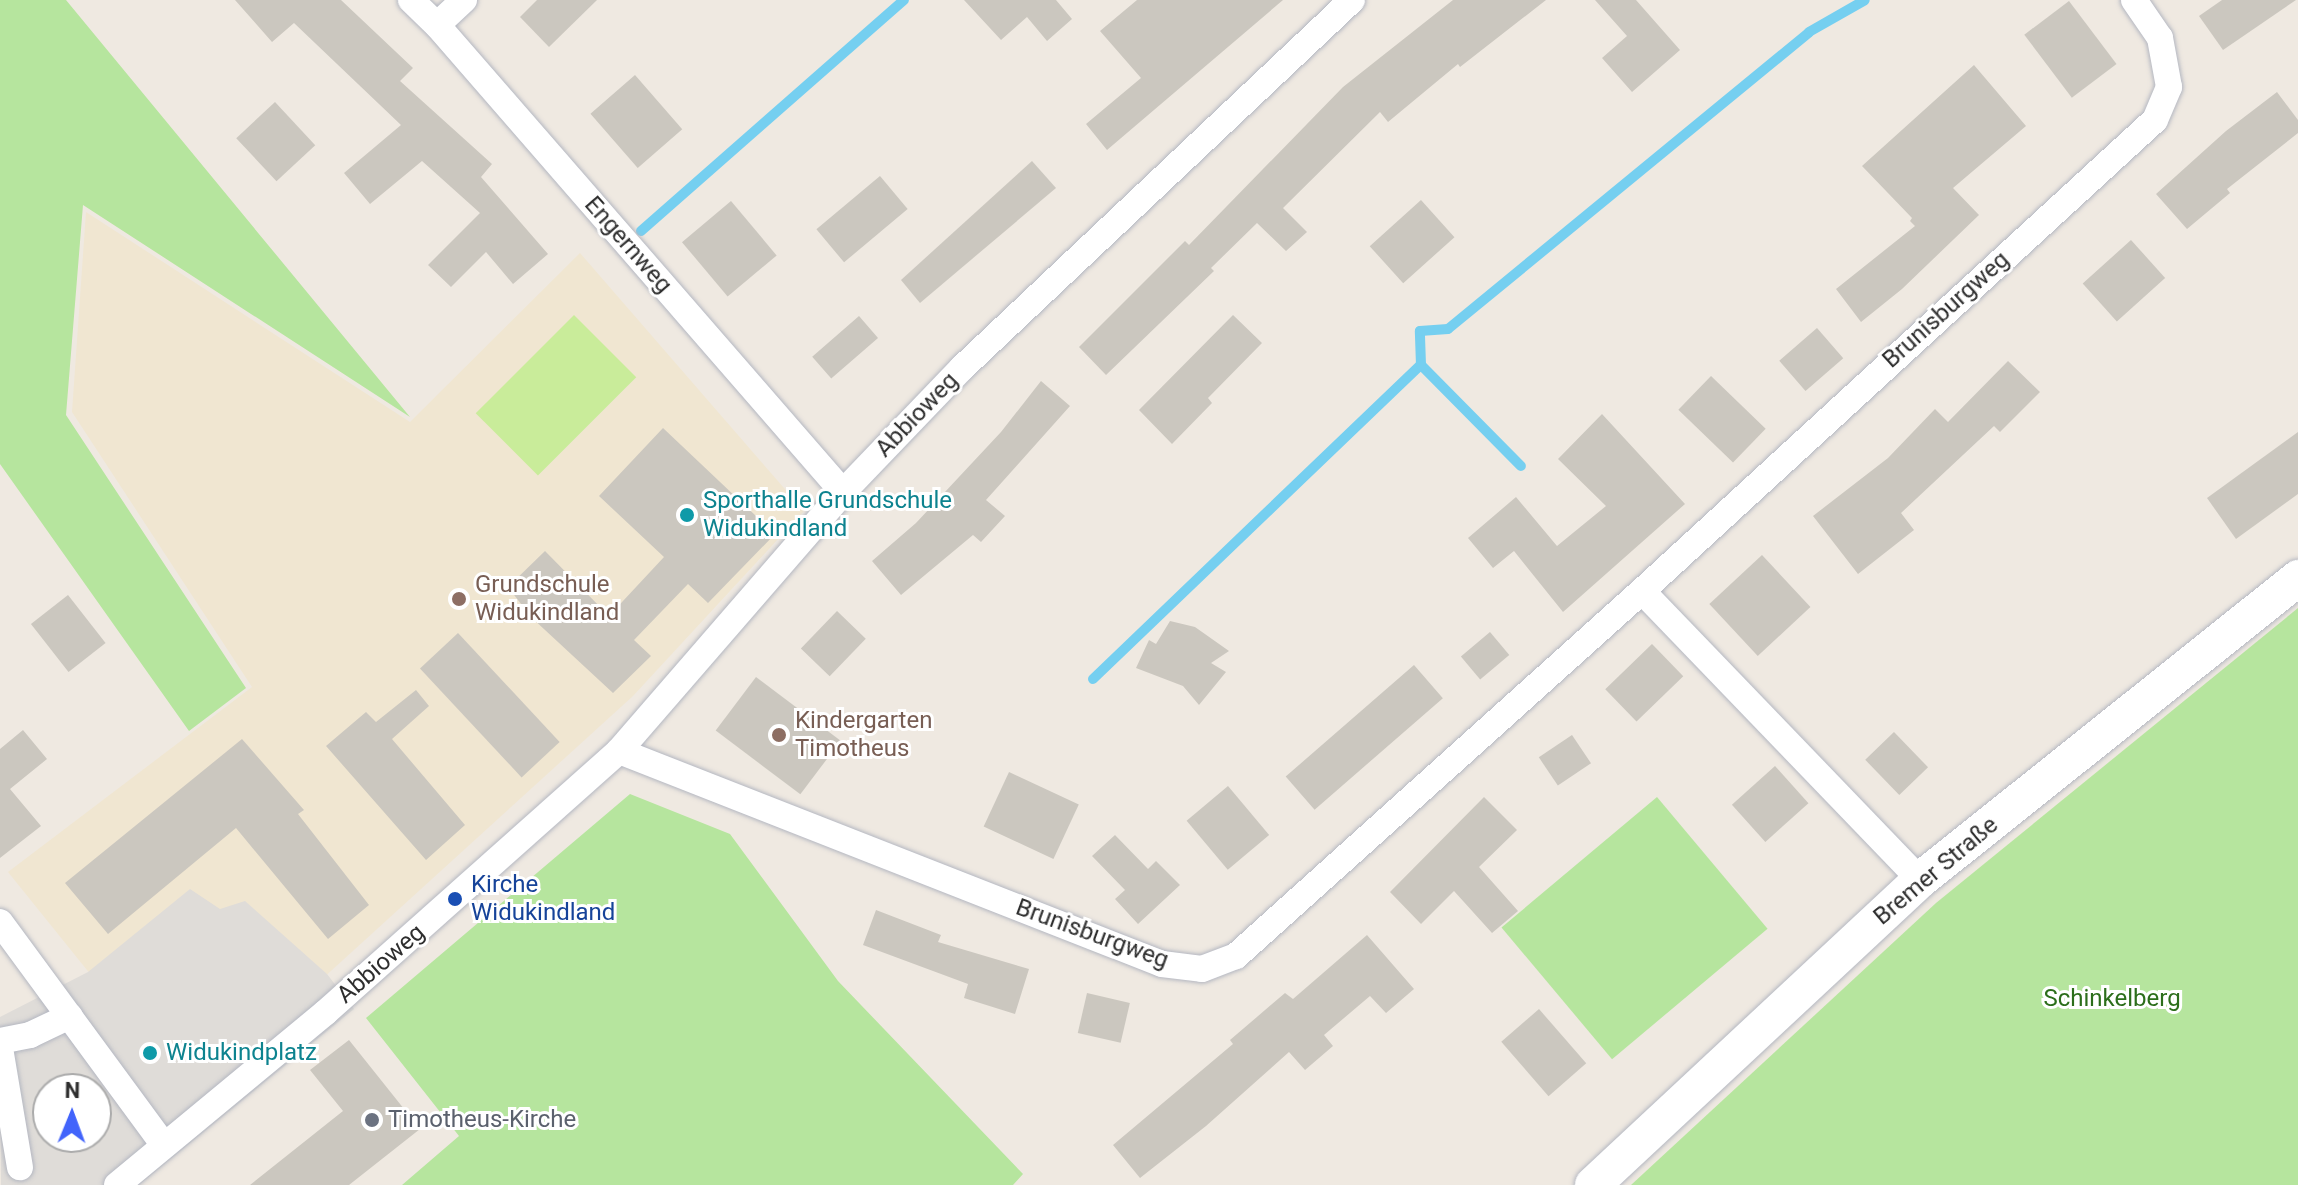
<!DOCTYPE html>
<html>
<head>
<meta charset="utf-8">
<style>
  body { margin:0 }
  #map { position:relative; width:2298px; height:1185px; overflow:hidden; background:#efe9e1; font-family:Roboto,sans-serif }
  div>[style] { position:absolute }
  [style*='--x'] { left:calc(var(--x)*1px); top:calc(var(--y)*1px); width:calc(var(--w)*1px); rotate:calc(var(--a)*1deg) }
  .education>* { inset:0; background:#f0e6d1 }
  .green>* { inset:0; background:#b6e59e; transform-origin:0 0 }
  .pitch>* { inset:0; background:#c9ec9a; transform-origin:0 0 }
  .plaza>* { inset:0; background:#dfdcd8 }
  .stream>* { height:10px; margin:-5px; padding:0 5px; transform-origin:5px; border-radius:5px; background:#75cff0 }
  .building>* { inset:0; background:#cbc7bf; transform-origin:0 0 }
  .roads { filter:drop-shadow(0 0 2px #b4b7c1) drop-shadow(0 0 2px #b4b7c1) }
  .minor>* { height:26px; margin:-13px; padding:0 13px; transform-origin:13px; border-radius:13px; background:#fff }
  .secondary>* { height:36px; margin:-18px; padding:0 18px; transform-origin:18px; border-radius:18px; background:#fff }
  .dots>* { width:22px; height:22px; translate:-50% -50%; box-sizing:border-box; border:4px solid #fff; border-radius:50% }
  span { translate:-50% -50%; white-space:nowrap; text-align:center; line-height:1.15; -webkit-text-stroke:6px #fff; paint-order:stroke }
  .street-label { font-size:24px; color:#2e2e2e }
  .culture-label { font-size:24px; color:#0d838f }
  .left { translate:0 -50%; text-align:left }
  .education-label { font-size:24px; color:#785e54 }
  .transit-label { font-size:24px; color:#164399 }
  .park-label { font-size:24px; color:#2c6e1b }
  .worship-label { font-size:24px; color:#5b616d }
  .north { position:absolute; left:32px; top:1073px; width:80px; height:80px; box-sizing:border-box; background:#fff; border:2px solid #ababab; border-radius:50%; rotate:1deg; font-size:22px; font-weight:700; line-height:32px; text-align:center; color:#2e2e2e }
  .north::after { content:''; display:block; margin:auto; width:28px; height:36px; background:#4264fb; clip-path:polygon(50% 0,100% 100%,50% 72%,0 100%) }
</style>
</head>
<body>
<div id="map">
  <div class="education">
    <div style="clip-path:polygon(86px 212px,410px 422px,580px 253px,804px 511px,633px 696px,265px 1031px,182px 1088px,8px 872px,252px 687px,72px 412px)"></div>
  </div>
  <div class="green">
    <div style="clip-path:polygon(0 0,66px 0,410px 417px,83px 205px,66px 415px,246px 688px,189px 731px,0 464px)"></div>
    <div style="clip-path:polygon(2298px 608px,2298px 1185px,1631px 1185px,1936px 903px)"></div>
    <div style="clip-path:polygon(630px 794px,730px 834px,838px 981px,1023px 1174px,1013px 1185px,402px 1185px,459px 1136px,366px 1018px)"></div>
    <div style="left:1657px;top:797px;width:172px;height:203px;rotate:50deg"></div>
  </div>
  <div class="pitch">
    <div style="left:574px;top:315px;width:88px;height:139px;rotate:45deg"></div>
  </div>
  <div class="plaza">
    <div style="clip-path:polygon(evenodd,190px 889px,220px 909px,245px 901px,327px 974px,354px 1009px,139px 1185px,1px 1185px,0 1017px,88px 972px,190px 889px,48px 1089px,96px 1089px,96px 1137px,48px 1137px,48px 1089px)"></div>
  </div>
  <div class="stream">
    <div style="--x:641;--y:231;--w:350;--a:-41.3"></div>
    <div style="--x:1421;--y:365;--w:142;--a:45.3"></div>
    <div style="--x:1093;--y:679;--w:454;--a:-43.8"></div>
    <div style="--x:1421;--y:365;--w:34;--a:-92"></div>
    <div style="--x:1420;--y:331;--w:28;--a:-4"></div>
    <div style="--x:1448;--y:329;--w:467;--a:-39.4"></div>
    <div style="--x:1809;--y:32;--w:64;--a:-29.7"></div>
  </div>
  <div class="building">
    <div style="clip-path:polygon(235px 0,341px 0,413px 68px,400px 81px,492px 164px,481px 177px,548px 254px,513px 284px,486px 252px,451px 287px,428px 265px,480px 213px,422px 161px,370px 204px,344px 173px,401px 125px,294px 23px,272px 42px)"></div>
    <div style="clip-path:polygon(537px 0,597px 0,549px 47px,520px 17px)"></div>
    <div style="clip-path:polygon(964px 0,1056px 0,1072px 19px,1047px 41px,1027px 17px,1001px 40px)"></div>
    <div style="clip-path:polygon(1137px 0,1283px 0,1107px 150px,1086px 124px,1141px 78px,1100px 31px)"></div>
    <div style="clip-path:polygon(1453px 0,1546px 0,1460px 67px,1458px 64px,1388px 122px,1380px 112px,1283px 208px,1307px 232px,1286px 251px,1257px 223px,1211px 268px,1214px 271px,1106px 375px,1079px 347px,1185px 241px,1189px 245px,1343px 87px)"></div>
    <div style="clip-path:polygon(1595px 0,1636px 0,1680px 50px,1632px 92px,1602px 58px,1627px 36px)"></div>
    <div style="clip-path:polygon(2222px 0,2296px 0,2223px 50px,2199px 16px)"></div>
    <div style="left:2069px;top:1px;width:79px;height:56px;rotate:53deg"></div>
    <div style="clip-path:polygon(1974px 65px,2026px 126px,1953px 188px,1979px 215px,1902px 289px,1861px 322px,1836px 289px,1915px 226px,1910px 221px,1912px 218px,1862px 166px)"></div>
    <div style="left:635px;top:75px;width:72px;height:59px;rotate:49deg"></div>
    <div style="clip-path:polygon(2277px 92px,2298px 120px,2298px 133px,2227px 189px,2230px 193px,2187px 229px,2156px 194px,2226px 131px)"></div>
    <div style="left:275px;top:102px;width:59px;height:53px;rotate:47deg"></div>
    <div style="clip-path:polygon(1032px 161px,1056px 188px,920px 303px,901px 280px)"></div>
    <div style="left:880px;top:176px;width:43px;height:83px;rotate:50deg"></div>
    <div style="left:1421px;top:200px;width:50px;height:69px;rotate:48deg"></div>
    <div style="left:731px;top:201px;width:71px;height:64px;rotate:50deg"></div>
    <div style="left:2131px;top:240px;width:51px;height:65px;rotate:48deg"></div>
    <div style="clip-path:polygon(1233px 315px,1262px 343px,1208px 398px,1212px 403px,1172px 444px,1139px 410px)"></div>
    <div style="left:859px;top:316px;width:29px;height:62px;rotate:49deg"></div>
    <div style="left:1817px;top:328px;width:40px;height:50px;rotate:49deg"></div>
    <div style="clip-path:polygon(2008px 361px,2040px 392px,2000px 432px,1994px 426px,1901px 513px,1914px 530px,1858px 574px,1813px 516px,1888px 458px,1935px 409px,1948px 422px)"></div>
    <div style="left:1711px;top:376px;width:76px;height:47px;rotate:44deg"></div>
    <div style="clip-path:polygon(1041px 381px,1070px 406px,986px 500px,1005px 516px,981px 542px,973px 535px,901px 595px,872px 561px,916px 523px,1001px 432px)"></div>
    <div style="clip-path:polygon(1602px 414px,1685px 504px,1563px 612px,1514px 551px,1493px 568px,1468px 538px,1516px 497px,1557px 546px,1606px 506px,1558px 459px)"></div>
    <div style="clip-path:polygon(663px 428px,775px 534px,708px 603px,688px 584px,634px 640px,651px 656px,613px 693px,531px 617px,508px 587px,545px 551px,609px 616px,664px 557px,599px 496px)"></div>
    <div style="clip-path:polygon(2298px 432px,2298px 494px,2236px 539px,2207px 498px)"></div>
    <div style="left:1762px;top:555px;width:71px;height:72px;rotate:47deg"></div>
    <div style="left:68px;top:595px;width:61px;height:47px;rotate:52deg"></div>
    <div style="left:837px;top:611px;width:40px;height:52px;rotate:44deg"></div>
    <div style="clip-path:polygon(1170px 621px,1195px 627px,1229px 651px,1211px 663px,1226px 672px,1199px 705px,1183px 686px,1136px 668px,1149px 640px,1156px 644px)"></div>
    <div style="left:1490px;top:632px;width:30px;height:38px;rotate:50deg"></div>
    <div style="left:458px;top:633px;width:149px;height:52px;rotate:47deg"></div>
    <div style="left:1652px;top:644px;width:45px;height:65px;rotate:46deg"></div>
    <div style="left:1414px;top:665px;width:44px;height:170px;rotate:49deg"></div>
    <div style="left:756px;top:677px;width:106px;height:67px;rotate:37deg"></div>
    <div style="clip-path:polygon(416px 690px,429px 706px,392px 739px,465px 825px,426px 860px,326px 746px,366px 712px,376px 722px)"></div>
    <div style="clip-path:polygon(23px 730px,47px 759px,10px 789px,41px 826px,0 858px,0 749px)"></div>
    <div style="left:1894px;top:732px;width:49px;height:40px;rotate:46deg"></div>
    <div style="left:1572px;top:735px;width:34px;height:40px;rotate:56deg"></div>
    <div style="clip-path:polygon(242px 739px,304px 810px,298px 814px,369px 905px,328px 939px,236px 828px,108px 934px,65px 883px)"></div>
    <div style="left:1775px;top:766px;width:50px;height:58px;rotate:48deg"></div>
    <div style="left:1009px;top:772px;width:77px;height:60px;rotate:25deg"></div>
    <div style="left:1228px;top:786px;width:64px;height:54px;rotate:50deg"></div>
    <div style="clip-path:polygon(1484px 797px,1517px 830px,1479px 867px,1518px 911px,1492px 933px,1454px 891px,1421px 924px,1390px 892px)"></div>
    <div style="clip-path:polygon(1115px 835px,1148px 869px,1156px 861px,1180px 885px,1138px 924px,1115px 899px,1125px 890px,1092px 856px)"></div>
    <div style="clip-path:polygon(876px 910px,941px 935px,938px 942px,1029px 969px,1015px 1014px,964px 998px,968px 984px,863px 945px)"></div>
    <div style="clip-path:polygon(1367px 935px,1414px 989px,1386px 1013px,1370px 996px,1324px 1035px,1333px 1046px,1305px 1070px,1289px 1052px,1206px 1126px,1140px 1178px,1113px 1145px,1233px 1044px,1230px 1040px,1285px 993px,1293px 999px)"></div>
    <div style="left:1087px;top:993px;width:44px;height:41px;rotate:13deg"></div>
    <div style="left:1539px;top:1009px;width:72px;height:50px;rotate:49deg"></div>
    <div style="clip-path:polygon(349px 1040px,420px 1129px,349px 1185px,250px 1185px,343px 1111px,310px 1070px)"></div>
  </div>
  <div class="roads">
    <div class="minor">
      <div style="--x:411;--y:0;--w:36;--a:44"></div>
      <div style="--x:437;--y:25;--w:619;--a:49"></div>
      <div style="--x:437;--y:25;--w:37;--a:-43"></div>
      <div style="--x:1642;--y:591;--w:401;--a:46.1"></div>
      <div style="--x:619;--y:751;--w:583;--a:21.42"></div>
      <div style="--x:1162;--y:964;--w:40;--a:7.1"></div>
      <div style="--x:1202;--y:969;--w:36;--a:-21"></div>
      <div style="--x:1236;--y:956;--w:546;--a:-41.96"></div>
      <div style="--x:1642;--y:591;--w:696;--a:-42.56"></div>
      <div style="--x:2155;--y:120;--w:36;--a:-67"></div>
      <div style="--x:2169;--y:87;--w:50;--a:-100.4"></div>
      <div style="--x:2160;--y:38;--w:46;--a:-124.4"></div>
      <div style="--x:0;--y:922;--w:277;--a:53.7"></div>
      <div style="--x:0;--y:1041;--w:31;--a:-11"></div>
      <div style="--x:30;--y:1035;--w:44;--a:-25.4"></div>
      <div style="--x:0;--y:1048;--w:121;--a:80.5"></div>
      <div style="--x:117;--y:1185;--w:271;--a:-39.6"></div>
      <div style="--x:326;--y:1012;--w:392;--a:-41.7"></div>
      <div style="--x:619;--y:751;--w:342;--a:-49.1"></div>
      <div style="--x:843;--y:492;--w:172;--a:-46.2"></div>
      <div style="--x:962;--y:368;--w:536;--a:-43.34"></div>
    </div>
    <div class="secondary">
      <div style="--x:1593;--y:1185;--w:447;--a:-43"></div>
      <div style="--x:1920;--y:880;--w:484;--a:-38.6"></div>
    </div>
  </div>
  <div class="dots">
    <div style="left:687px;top:515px;background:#0f9aa8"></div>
    <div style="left:459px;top:599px;background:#8d6e63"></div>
    <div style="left:779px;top:735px;background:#8d6e63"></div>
    <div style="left:455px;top:899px;background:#1a4fb4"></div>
    <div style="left:150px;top:1053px;background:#0f9aa8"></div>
    <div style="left:372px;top:1120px;background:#6b7280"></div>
  </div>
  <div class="street-label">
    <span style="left:628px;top:245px;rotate:49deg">Engernweg</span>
    <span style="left:1946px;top:310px;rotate:-42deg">Brunisburgweg</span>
    <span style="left:917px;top:415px;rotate:-46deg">Abbioweg</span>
    <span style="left:1936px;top:871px;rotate:-40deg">Bremer Straße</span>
    <span style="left:1092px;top:934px;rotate:20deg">Brunisburgweg</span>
    <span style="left:381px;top:964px;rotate:-41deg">Abbioweg</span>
  </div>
  <div class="culture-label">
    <span class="left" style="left:703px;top:515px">Sporthalle Grundschule<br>Widukindland</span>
    <span class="left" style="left:166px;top:1053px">Widukindplatz</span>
  </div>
  <div class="education-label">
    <span class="left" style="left:475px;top:599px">Grundschule<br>Widukindland</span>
    <span class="left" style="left:795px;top:735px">Kindergarten<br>Timotheus</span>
  </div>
  <div class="transit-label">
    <span class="left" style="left:471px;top:899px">Kirche<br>Widukindland</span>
  </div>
  <div class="park-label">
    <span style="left:2112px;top:999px">Schinkelberg</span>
  </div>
  <div class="worship-label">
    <span class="left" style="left:388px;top:1120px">Timotheus-Kirche</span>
  </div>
  <div class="north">N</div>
</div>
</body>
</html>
